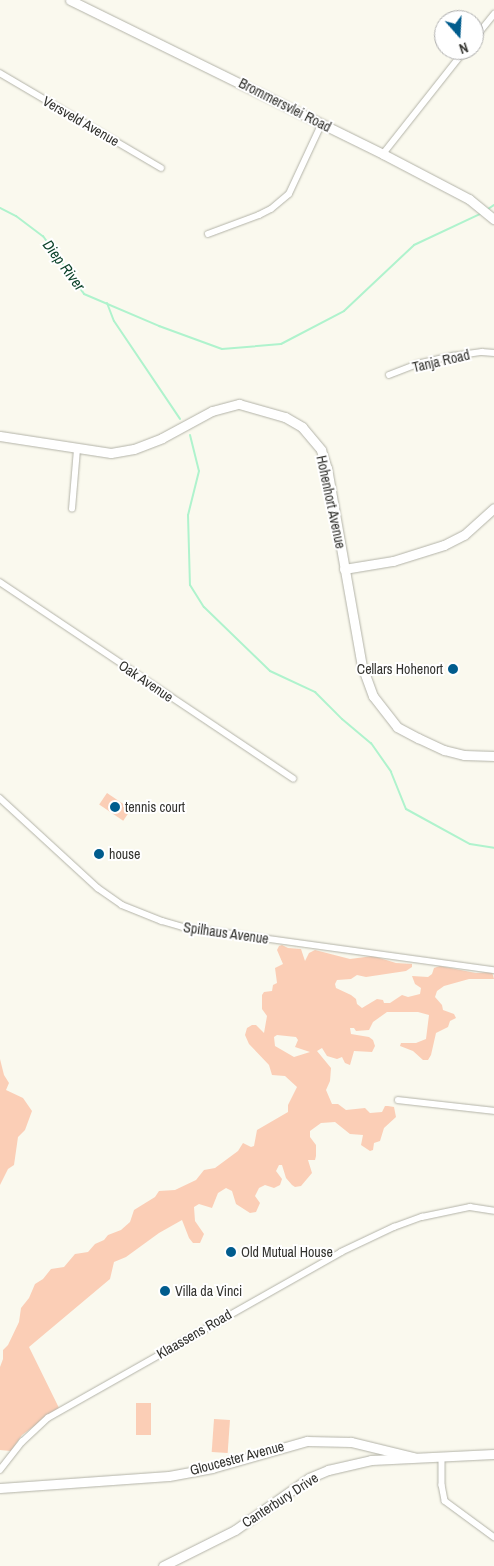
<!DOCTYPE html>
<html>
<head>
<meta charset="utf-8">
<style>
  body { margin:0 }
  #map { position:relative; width:494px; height:1566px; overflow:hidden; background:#faf9ee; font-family:"Archivo Narrow",sans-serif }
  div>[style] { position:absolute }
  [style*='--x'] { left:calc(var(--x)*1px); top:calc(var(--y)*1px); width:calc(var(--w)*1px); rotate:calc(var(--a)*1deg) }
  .green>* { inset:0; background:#fbceb6; transform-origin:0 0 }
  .stream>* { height:2px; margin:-1px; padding:0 1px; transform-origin:1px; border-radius:1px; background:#aff3cd }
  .roads { filter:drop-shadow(0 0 1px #b3b3a8) drop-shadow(0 0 1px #b3b3a8) }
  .street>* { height:5.5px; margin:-2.75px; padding:0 2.75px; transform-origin:2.75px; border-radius:2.75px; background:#fff }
  .secondary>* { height:9px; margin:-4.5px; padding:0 4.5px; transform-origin:4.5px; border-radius:4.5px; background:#fff }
  .dots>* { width:14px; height:14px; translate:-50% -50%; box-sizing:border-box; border:2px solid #fff; border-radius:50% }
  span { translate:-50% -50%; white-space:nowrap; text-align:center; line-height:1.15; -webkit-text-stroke:4px #fff; paint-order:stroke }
  .street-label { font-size:14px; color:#33332f }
  .poi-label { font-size:14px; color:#33332f }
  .right { translate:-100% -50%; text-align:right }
  .left { translate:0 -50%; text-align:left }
  .water-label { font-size:15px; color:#0d432b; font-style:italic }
  .north { position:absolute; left:434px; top:10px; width:50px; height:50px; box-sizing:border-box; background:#fff; border:1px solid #adadac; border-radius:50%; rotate:161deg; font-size:14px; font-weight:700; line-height:20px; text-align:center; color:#33332f }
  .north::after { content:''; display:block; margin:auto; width:18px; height:22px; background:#005c8d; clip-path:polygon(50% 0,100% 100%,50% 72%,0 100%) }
</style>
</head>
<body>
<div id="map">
  <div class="green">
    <div style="left:107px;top:793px;width:29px;height:14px;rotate:34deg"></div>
    <div style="clip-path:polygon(evenodd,282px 945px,288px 948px,301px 949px,305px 961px,309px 953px,315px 950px,350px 959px,373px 956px,396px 963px,412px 964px,412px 967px,406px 971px,366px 977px,357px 975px,351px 979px,337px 980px,335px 984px,336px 988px,351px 995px,356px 999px,357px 1004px,362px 1008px,377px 999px,383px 1000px,384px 1003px,390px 1003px,402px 995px,408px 997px,420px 994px,421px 988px,415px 984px,412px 976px,428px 977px,432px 974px,434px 968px,440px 966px,476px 973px,492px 972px,494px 979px,469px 979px,444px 986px,437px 991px,435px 997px,442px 1005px,443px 1010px,454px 1014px,456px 1018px,450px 1021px,448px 1027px,436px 1033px,431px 1055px,428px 1060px,423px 1060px,413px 1051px,400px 1046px,401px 1043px,416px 1043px,426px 1039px,429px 1015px,418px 1012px,387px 1012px,373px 1022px,369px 1030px,356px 1031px,354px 1028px,350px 1028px,351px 1034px,369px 1037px,373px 1040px,375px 1046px,372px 1052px,354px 1051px,350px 1065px,345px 1063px,342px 1057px,337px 1059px,327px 1056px,322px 1048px,317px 1051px,331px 1068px,330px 1081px,326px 1090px,332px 1104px,338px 1104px,346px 1110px,365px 1108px,370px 1113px,382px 1112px,385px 1106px,388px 1106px,394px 1107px,396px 1117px,384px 1128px,380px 1141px,374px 1143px,373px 1150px,370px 1151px,361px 1145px,363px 1135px,350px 1134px,335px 1122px,321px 1123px,310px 1131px,310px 1137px,316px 1145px,316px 1156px,315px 1160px,308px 1160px,312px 1173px,301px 1186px,295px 1187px,292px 1185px,286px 1178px,282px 1165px,279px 1165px,276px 1171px,282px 1179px,280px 1185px,274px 1188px,265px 1185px,259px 1188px,255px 1196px,260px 1203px,256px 1212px,250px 1213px,236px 1204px,232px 1191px,226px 1188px,218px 1193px,212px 1208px,199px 1204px,194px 1207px,195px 1221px,204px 1234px,200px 1243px,193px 1243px,189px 1238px,182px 1220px,159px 1233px,126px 1257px,114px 1262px,110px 1279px,29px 1347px,59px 1408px,22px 1435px,11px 1451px,0 1450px,0 1367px,3px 1359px,3px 1350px,8px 1345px,19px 1322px,21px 1308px,29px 1298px,35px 1284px,43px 1279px,51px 1269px,64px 1267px,75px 1254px,88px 1252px,95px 1244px,104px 1240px,108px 1235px,121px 1230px,130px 1222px,134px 1210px,155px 1197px,159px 1191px,175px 1190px,196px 1180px,204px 1170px,215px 1168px,238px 1151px,243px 1143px,251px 1147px,254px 1146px,257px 1130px,288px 1112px,288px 1105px,297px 1087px,285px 1076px,272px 1075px,269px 1065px,249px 1044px,245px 1035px,247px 1028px,252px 1025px,256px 1025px,264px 1033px,267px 1016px,262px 1009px,262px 995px,264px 992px,272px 991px,273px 985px,277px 983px,275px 968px,283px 964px,277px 950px,279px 946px,282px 945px,277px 1035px,296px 1037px,298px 1040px,295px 1047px,310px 1052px,294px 1057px,275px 1046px,274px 1037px,277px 1035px)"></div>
    <div style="clip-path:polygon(0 1059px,4px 1075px,9px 1083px,6px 1090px,23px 1098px,32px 1111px,25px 1130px,18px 1137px,14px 1165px,8px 1169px,0 1185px)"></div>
    <div style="left:136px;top:1403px;width:15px;height:32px"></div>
    <div style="left:214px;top:1419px;width:16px;height:33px;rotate:4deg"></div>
  </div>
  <div class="stream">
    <div style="--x:0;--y:208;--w:18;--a:27"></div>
    <div style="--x:16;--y:216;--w:34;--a:37"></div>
    <div style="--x:43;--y:236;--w:71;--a:54.7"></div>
    <div style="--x:84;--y:294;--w:82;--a:23.1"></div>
    <div style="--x:159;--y:326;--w:67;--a:20.1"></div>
    <div style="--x:222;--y:349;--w:59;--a:-4.8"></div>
    <div style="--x:281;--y:344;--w:71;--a:-27.6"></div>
    <div style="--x:344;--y:311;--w:96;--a:-43.3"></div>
    <div style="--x:414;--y:245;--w:75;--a:-25.2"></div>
    <div style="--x:488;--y:209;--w:7;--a:-34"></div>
    <div style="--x:107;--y:303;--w:19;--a:69"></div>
    <div style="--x:114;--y:321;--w:118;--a:56"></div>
    <div style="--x:190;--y:435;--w:37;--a:76"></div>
    <div style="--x:199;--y:471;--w:45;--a:104"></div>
    <div style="--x:188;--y:515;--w:70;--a:88.4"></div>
    <div style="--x:190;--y:585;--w:26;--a:58"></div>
    <div style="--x:204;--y:607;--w:92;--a:44.1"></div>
    <div style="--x:270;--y:671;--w:50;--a:25"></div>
    <div style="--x:315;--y:692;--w:38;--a:45"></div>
    <div style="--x:342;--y:719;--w:38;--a:40"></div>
    <div style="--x:371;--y:743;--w:35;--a:55"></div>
    <div style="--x:391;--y:772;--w:40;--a:68"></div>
    <div style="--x:406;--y:809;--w:73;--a:28.7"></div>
    <div style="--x:470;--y:844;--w:24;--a:9"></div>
  </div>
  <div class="roads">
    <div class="street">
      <div style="--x:474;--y:39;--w:32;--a:-51"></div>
      <div style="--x:0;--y:73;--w:187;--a:30.5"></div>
      <div style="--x:383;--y:154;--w:132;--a:-51.7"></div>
      <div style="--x:208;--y:234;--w:54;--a:-20.4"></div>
      <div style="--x:259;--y:215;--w:13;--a:-27"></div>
      <div style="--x:271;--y:209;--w:23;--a:-40"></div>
      <div style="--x:289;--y:194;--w:78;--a:-65.1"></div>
      <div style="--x:389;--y:375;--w:30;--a:-21"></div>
      <div style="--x:417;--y:364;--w:37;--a:-13"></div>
      <div style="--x:453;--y:356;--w:29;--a:-8"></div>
      <div style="--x:482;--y:352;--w:12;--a:5"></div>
      <div style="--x:72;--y:509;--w:60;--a:-85.2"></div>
      <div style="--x:0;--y:582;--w:353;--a:33.8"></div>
      <div style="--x:0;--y:798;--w:133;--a:42.6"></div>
      <div style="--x:98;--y:888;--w:29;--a:35"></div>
      <div style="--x:122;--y:905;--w:43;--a:21.8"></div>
      <div style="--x:162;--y:921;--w:22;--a:16"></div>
      <div style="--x:183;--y:927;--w:314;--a:7.9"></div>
      <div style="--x:398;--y:1100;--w:97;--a:6.5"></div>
      <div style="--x:442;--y:1457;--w:28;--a:90"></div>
      <div style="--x:442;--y:1485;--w:16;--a:79"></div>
      <div style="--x:445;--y:1501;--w:61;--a:36.3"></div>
      <div style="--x:0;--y:1470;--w:36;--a:-52"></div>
      <div style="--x:22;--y:1442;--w:35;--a:-43"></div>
      <div style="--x:48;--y:1418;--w:337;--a:-29.5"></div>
      <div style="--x:341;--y:1252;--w:59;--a:-25.3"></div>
      <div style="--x:394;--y:1227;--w:30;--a:-20"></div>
      <div style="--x:422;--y:1217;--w:49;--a:-11.8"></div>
      <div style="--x:470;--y:1207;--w:24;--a:9"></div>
    </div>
    <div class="secondary">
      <div style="--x:70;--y:0;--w:349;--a:26.2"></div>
      <div style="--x:383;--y:154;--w:97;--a:27.6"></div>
      <div style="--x:469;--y:199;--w:32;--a:39"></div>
      <div style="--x:0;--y:436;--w:112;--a:8.7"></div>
      <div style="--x:111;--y:453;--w:23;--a:-10"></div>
      <div style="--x:134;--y:449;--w:30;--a:-21"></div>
      <div style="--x:162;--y:438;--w:57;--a:-28.4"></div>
      <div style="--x:212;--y:411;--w:28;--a:-15"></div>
      <div style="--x:239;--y:404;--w:48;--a:15.8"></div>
      <div style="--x:285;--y:417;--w:20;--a:30"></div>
      <div style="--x:302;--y:427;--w:30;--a:50"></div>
      <div style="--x:321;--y:450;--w:19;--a:72"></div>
      <div style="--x:327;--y:468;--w:201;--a:80"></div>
      <div style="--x:362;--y:666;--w:32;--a:70"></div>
      <div style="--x:373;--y:696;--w:39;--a:52"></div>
      <div style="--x:397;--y:727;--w:24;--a:28"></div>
      <div style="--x:418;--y:738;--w:29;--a:25"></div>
      <div style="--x:444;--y:750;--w:21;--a:14"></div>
      <div style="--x:464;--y:755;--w:30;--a:2"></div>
      <div style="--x:344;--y:569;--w:50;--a:-9.3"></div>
      <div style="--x:393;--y:561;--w:53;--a:-17.4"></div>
      <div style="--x:444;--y:545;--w:22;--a:-27"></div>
      <div style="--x:464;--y:535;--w:40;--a:-42"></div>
      <div style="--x:0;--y:1488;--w:169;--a:-4.1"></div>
      <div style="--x:169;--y:1476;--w:44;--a:-10.5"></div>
      <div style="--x:212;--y:1468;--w:99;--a:-15.9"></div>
      <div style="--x:307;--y:1441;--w:44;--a:1.3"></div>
      <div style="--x:351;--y:1442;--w:64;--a:13.6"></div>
      <div style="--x:163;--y:1566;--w:80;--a:-26.6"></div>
      <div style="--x:235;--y:1530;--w:90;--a:-35.1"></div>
      <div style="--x:309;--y:1478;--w:21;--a:-23"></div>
      <div style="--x:328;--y:1470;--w:44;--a:-13.1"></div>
      <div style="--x:371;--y:1460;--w:123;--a:-2.8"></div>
    </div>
  </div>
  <div class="dots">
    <div style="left:453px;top:669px;background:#005c8d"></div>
    <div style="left:115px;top:807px;background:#005c8d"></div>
    <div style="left:99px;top:854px;background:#005c8d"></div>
    <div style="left:231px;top:1252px;background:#005c8d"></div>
    <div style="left:165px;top:1291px;background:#005c8d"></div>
  </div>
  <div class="street-label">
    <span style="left:285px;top:105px;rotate:27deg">Brommersvlei Road</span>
    <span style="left:81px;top:121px;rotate:30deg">Versveld Avenue</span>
    <span style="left:441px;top:361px;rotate:-13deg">Tanja Road</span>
    <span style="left:331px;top:502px;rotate:78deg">Hohenhort Avenue</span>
    <span style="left:146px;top:681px;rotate:34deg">Oak Avenue</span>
    <span style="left:226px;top:933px;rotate:8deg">Spilhaus Avenue</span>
    <span style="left:194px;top:1334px;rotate:-30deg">Klaassens Road</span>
    <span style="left:237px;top:1458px;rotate:-15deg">Gloucester Avenue</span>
    <span style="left:280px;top:1500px;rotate:-33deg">Canterbury Drive</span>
  </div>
  <div class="poi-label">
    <span class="right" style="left:443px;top:669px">Cellars Hohenort</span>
    <span class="left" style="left:125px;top:807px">tennis court</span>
    <span class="left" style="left:109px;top:854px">house</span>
    <span class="left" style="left:241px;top:1252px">Old Mutual House</span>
    <span class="left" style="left:175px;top:1291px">Villa da Vinci</span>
  </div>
  <div class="water-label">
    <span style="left:64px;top:265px;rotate:53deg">Diep River</span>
  </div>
  <div class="north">N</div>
</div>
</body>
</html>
